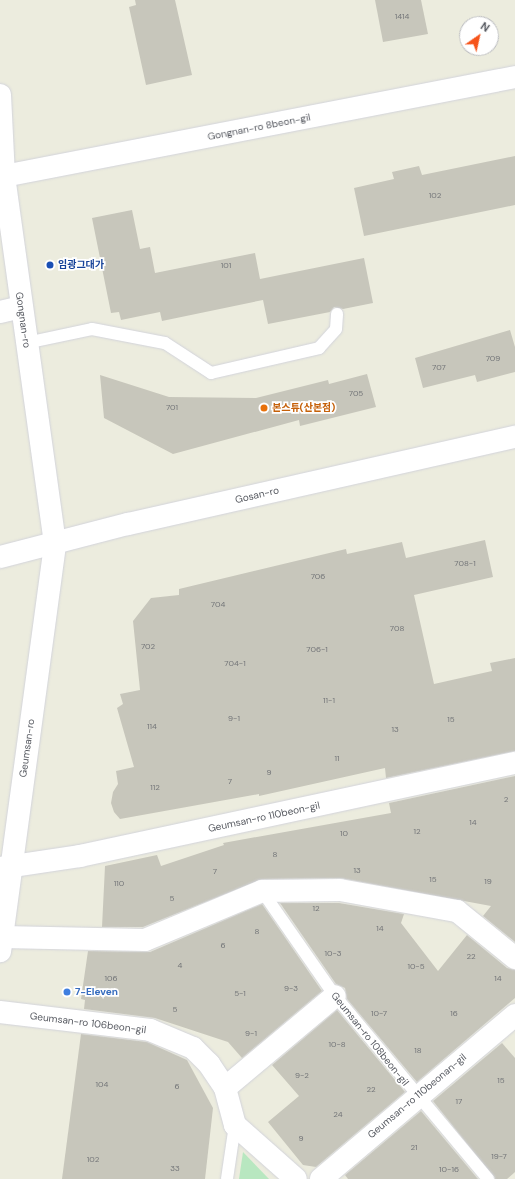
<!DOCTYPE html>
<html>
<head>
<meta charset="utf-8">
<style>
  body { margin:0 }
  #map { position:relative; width:515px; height:1179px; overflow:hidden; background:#ececde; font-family:"DM Sans","Noto Sans KR",sans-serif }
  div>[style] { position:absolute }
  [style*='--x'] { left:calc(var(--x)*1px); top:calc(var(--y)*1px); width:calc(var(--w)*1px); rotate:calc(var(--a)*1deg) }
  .green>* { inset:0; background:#b8e7c0 }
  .building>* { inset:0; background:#c7c6bb }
  .roads { filter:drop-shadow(0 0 1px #d2d3da) drop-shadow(0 0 1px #d2d3da) }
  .lane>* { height:12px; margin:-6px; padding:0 6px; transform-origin:6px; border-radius:6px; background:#fff }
  .street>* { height:22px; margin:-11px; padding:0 11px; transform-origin:11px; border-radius:11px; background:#fff }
  .secondary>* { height:22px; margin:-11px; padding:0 11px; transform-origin:11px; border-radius:11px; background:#fff }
  .dots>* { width:11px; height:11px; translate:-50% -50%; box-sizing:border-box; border:2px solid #fff; border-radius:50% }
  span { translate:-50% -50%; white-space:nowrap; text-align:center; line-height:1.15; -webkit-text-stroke:3.5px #fff; paint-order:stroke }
  .number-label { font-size:8px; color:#737578 }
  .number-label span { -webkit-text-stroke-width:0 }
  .street-label { font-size:10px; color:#575a61 }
  .transit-label { font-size:10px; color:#164399; font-weight:700 }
  .left { translate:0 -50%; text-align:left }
  .food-label { font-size:10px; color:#c56008; font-weight:700 }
  .shop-label { font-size:10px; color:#366cbe; font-weight:700 }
  .north { position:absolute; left:459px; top:16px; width:40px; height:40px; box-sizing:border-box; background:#fff; border:1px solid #bcbdc0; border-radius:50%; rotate:34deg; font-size:11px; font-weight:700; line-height:16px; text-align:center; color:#575a61 }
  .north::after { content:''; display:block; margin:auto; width:14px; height:18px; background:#f6541a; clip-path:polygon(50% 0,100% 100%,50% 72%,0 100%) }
</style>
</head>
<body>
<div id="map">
  <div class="green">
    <div style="clip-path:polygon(243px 1152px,269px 1179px,239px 1179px)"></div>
  </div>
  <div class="building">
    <div style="clip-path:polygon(135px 0,175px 0,192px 75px,146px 85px,129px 7px,136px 5px)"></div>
    <div style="clip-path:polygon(375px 0,421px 0,428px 34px,383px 42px)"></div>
    <div style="clip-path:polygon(515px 156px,515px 205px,364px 236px,354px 188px,394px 179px,392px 172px,419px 166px,422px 175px)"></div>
    <div style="clip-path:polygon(132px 210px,140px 249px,150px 247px,155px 273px,255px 253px,260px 279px,364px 258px,373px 303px,343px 309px,334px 307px,330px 312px,268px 324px,263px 300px,162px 321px,160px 312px,121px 320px,119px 312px,111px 313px,92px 218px)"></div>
    <div style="clip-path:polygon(510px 330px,515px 347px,515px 372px,477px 382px,475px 375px,423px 388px,415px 358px)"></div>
    <div style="clip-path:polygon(367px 374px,376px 407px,300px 426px,299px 420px,173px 454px,104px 418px,100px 375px,169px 397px,256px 398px,328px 380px,329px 384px)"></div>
    <div style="clip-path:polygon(485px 540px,493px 577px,414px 595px,434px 684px,492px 671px,490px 663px,515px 658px,515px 751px,386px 778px,385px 768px,259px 796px,259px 794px,120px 819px,114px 812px,111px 803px,113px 792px,118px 784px,116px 771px,134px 767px,117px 708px,123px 704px,120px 694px,140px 690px,133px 621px,151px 598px,179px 595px,179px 589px,346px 549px,347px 554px,402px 542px,406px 558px)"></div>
    <div style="clip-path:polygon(515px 776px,515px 942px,483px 916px,491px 906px,340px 878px,262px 879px,143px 927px,102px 927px,105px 866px,157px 855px,161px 866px,224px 845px,223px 843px,391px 813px,389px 803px)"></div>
    <div style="clip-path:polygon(280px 903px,339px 903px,404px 914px,401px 923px,438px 971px,467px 935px,507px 968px,515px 970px,515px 998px,417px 1082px,347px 999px,345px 988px,336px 984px)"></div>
    <div style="clip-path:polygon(262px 904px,322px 991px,242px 1058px,228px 1042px,155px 1018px,84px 1009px,85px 1000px,81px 999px,88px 951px,150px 952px)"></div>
    <div style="clip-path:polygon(337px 1010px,405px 1092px,316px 1167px,303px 1165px,268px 1122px,299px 1096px,272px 1065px)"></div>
    <div style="clip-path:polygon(81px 1034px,147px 1042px,187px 1060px,213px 1108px,205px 1179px,62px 1179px)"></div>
    <div style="clip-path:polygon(502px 1043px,515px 1058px,515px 1172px,507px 1179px,495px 1179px,433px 1101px)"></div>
    <div style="clip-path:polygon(421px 1111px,478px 1179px,348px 1179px,345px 1175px)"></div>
  </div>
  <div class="roads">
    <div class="lane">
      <div style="--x:26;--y:343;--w:67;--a:-12"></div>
      <div style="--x:92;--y:329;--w:74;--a:10.9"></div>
      <div style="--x:165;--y:343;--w:55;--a:33.1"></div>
      <div style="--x:211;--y:373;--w:111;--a:-13"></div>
      <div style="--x:319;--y:348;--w:25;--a:-48"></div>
      <div style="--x:336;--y:329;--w:15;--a:-86"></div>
      <div style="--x:262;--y:891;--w:128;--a:55.2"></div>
      <div style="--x:335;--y:996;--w:239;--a:50.1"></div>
      <div style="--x:227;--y:1179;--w:55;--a:-81.6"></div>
    </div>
    <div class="street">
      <div style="--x:4;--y:176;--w:521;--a:-10.96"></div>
      <div style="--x:0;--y:312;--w:22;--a:-13"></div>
      <div style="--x:0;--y:868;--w:81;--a:-8.5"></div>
      <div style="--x:80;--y:856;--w:445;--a:-12.1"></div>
      <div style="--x:2;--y:937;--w:143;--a:1.2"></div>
      <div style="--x:145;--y:940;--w:127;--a:-22.7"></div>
      <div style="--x:262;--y:891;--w:78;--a:-0.7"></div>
      <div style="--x:340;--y:890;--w:119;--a:10.2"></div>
      <div style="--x:457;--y:911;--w:75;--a:39"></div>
      <div style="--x:0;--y:1012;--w:151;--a:6.8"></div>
      <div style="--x:150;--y:1030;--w:47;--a:22.7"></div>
      <div style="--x:193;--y:1048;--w:23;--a:45"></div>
      <div style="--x:209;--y:1064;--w:29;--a:56"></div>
      <div style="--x:225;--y:1088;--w:38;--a:75"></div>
      <div style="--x:235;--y:1125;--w:81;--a:41.5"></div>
      <div style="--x:225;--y:1088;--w:143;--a:-39.9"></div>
      <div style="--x:321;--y:1179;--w:254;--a:-40.2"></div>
    </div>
    <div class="secondary">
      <div style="--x:0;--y:95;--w:81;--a:87.2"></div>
      <div style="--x:4;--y:176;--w:373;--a:82.1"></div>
      <div style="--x:55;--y:545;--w:410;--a:97.7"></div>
      <div style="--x:0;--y:557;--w:132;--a:-14.5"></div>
      <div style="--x:128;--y:524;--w:397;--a:-12.7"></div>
    </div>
  </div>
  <div class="dots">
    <div style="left:50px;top:265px;background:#1a4fb4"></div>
    <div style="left:264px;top:408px;background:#e8710a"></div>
    <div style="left:67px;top:992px;background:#3f7fe0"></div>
  </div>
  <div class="number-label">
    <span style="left:402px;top:17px">1414</span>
    <span style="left:435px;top:196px">102</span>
    <span style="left:226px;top:266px">101</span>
    <span style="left:493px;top:359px">709</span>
    <span style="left:439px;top:368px">707</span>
    <span style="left:356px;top:394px">705</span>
    <span style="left:172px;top:408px">701</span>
    <span style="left:465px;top:564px">708-1</span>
    <span style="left:318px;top:577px">706</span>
    <span style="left:218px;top:605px">704</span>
    <span style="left:397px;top:629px">708</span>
    <span style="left:148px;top:647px">702</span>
    <span style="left:317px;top:650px">706-1</span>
    <span style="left:235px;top:664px">704-1</span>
    <span style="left:329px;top:701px">11-1</span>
    <span style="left:234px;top:719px">9-1</span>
    <span style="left:451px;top:720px">15</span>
    <span style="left:152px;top:727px">114</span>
    <span style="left:395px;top:730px">13</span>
    <span style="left:337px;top:759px">11</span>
    <span style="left:269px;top:773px">9</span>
    <span style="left:230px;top:782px">7</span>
    <span style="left:155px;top:788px">112</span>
    <span style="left:506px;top:800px">2</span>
    <span style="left:473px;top:823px">14</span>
    <span style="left:417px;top:832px">12</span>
    <span style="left:344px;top:834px">10</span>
    <span style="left:275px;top:855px">8</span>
    <span style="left:357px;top:871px">13</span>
    <span style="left:215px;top:872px">7</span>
    <span style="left:433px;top:880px">15</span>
    <span style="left:488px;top:882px">19</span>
    <span style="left:119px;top:884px">110</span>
    <span style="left:172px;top:899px">5</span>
    <span style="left:316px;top:909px">12</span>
    <span style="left:380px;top:929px">14</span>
    <span style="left:257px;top:932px">8</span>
    <span style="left:223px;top:946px">6</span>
    <span style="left:333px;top:954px">10-3</span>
    <span style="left:471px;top:957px">22</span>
    <span style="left:180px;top:966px">4</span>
    <span style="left:416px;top:967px">10-5</span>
    <span style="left:111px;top:979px">106</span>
    <span style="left:498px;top:979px">14</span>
    <span style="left:291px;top:989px">9-3</span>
    <span style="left:240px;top:994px">5-1</span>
    <span style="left:175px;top:1010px">5</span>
    <span style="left:379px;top:1014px">10-7</span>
    <span style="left:454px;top:1014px">16</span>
    <span style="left:251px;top:1034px">9-1</span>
    <span style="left:337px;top:1045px">10-8</span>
    <span style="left:418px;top:1051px">18</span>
    <span style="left:302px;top:1076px">9-2</span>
    <span style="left:501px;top:1081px">15</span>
    <span style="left:102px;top:1085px">104</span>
    <span style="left:177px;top:1087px">6</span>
    <span style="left:371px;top:1090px">22</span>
    <span style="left:459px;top:1102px">17</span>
    <span style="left:338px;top:1115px">24</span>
    <span style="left:301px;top:1139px">9</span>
    <span style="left:414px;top:1148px">21</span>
    <span style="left:499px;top:1157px">19-7</span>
    <span style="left:93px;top:1160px">102</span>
    <span style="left:175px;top:1169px">33</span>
    <span style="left:449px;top:1170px">10-16</span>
  </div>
  <div class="street-label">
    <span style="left:259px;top:127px;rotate:-11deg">Gongnan-ro 8beon-gil</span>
    <span style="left:23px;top:320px;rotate:82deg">Gongnan-ro</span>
    <span style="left:257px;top:495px;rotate:-13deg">Gosan-ro</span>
    <span style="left:27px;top:748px;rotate:-82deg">Geumsan-ro</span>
    <span style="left:264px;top:817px;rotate:-12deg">Geumsan-ro 110beon-gil</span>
    <span style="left:88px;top:1023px;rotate:7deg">Geumsan-ro 106beon-gil</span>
    <span style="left:370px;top:1039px;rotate:51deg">Geumsan-ro 108beon-gil</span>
    <span style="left:417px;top:1096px;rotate:-40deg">Geumsan-ro 110beonan-gil</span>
  </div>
  <div class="transit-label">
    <span class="left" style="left:58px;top:265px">임광그대가</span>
  </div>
  <div class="food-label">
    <span class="left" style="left:272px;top:408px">본스튜(산본점)</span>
  </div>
  <div class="shop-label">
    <span class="left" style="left:75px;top:992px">7-Eleven</span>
  </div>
  <div class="north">N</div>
</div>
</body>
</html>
